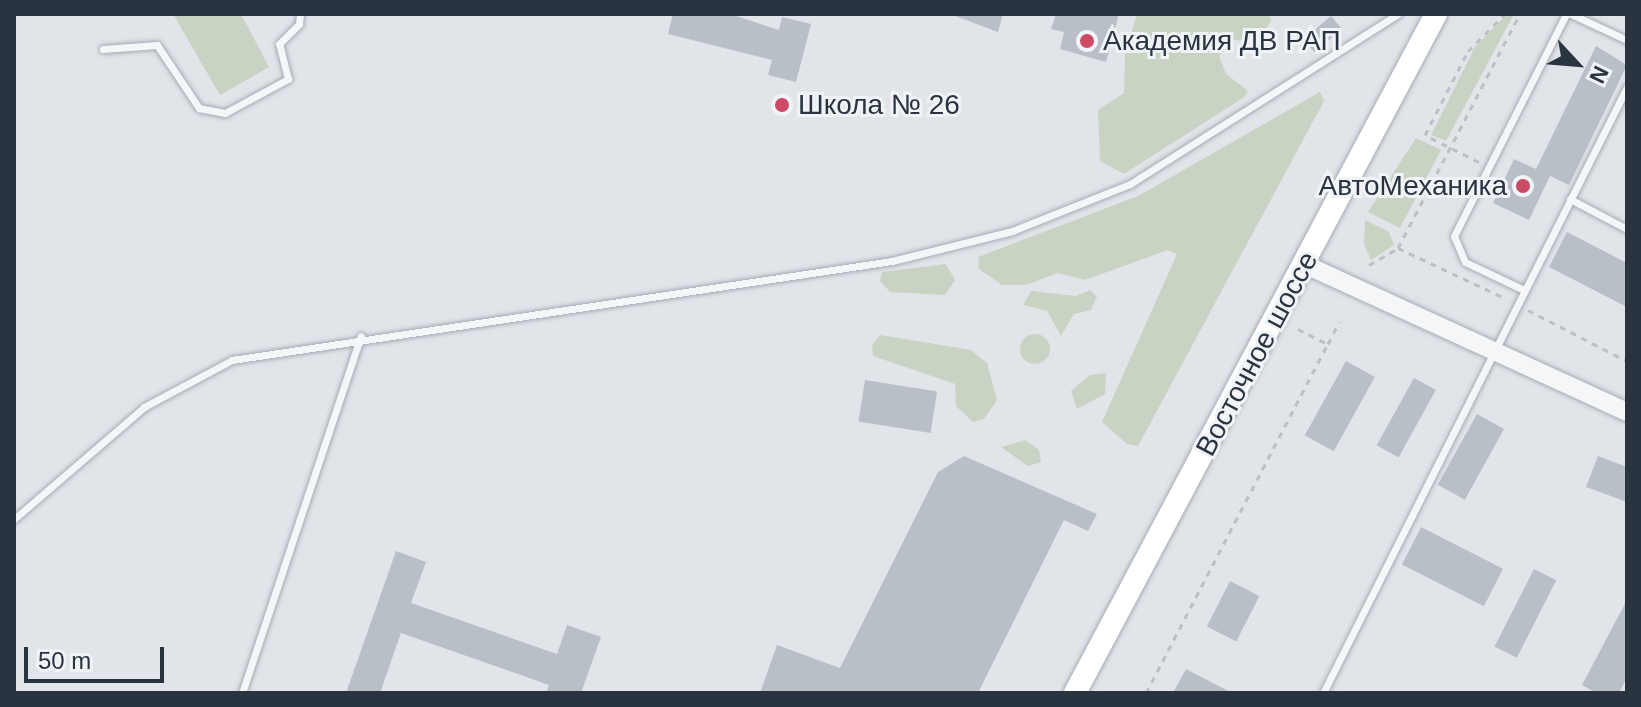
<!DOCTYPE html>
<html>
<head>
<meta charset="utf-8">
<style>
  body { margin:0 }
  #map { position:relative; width:1641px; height:707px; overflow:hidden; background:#e1e5ea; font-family:Helvetica,sans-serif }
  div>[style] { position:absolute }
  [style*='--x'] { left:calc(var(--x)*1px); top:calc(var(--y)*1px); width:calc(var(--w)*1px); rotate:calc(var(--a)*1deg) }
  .green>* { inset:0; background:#c8d3c3 }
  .round { border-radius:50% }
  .building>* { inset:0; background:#b9bfc6; transform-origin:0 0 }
  .path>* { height:3px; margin-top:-1.5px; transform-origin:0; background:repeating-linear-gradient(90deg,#bbc0c5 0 6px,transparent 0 12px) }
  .roads { filter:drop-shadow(0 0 2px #a6acb4) drop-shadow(0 0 2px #a6acb4) }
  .service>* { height:7px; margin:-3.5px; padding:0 3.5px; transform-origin:3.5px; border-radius:3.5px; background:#f4f6f8 }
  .tertiary>* { height:18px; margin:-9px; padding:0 9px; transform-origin:9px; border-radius:9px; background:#f4f6f8 }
  .primary>* { height:22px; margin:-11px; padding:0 11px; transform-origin:11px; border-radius:11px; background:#fff }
  .dots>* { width:22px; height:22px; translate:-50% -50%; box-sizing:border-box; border:4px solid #f1f4f7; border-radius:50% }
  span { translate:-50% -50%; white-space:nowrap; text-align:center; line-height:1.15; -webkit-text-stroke:6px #f1f4f7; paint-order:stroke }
  .poi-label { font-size:28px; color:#2a3441 }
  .left { translate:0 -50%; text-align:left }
  .right { translate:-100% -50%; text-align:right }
  .street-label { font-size:28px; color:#2a3441 }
  .frame { position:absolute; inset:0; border:16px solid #2a3441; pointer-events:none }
  .north { position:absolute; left:1537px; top:24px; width:80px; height:80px; -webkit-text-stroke:6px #f1f4f7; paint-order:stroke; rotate:116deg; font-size:22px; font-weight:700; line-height:32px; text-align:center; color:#2a3441 }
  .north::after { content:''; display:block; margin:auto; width:28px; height:36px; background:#2a3441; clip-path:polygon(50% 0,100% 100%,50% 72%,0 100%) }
  .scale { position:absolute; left:24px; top:647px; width:140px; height:36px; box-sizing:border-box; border:4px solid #2a3441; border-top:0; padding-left:10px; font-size:24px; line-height:28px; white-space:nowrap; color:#2a3441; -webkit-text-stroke:6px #f1f4f7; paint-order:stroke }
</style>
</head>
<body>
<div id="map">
  <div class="green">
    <div style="clip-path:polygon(173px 14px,241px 14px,269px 67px,220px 95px)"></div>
    <div style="clip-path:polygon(1137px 14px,1270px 14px,1271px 21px,1257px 43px,1231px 39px,1219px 56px,1226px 74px,1248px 91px,1243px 98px,1124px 174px,1100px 161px,1098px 110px,1124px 93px,1125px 55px)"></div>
    <div style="clip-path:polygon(1507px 14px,1514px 14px,1446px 141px,1431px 135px,1475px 47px)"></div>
    <div style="clip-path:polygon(1320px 92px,1324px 101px,1138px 446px,1127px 444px,1102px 422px,1177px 254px,1168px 250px,1085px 280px,1058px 273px,1026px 285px,1002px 285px,979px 269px,978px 257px,1138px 196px)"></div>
    <div style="clip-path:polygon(1416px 138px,1441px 150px,1400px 228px,1368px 212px)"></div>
    <div style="clip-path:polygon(1365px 220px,1389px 232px,1394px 245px,1371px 260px,1364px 244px)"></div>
    <div style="clip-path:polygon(946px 264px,955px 280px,945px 295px,890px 292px,880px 281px,882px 272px)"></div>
    <div style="clip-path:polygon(1090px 290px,1097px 297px,1091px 310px,1074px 314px,1061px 336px,1047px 311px,1023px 305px,1031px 291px,1076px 296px)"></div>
    <div class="round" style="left:1020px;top:334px;width:30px;height:30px"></div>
    <div style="clip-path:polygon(880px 335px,971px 350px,987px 363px,997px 400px,984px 419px,973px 422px,956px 406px,955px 384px,873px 356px,872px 345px)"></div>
    <div style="clip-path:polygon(1106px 373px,1105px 394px,1077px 409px,1071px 391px,1090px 375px)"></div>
    <div style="clip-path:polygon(1025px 440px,1039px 450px,1041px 462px,1028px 466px,1001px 447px)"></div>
  </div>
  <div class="building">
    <div style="clip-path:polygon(673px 14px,730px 14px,779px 30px,782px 17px,811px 24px,796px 82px,768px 75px,772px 60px,668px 34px)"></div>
    <div style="clip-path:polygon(950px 14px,1003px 14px,998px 32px)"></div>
    <div style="clip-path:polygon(1056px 14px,1119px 14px,1106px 62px,1060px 49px,1064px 32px,1051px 29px)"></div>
    <div style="left:1331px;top:16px;width:17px;height:36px;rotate:50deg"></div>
    <div style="clip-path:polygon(1596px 46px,1627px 65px,1569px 185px,1550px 176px,1529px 220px,1493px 203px,1514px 159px,1536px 169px)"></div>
    <div style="clip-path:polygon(1567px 232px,1627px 263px,1627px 307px,1549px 267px)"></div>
    <div style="left:1346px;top:361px;width:33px;height:85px;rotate:29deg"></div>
    <div style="left:1414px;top:378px;width:25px;height:77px;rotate:29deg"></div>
    <div style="left:865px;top:380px;width:73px;height:42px;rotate:9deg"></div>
    <div style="left:1477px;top:414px;width:31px;height:81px;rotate:29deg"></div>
    <div style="clip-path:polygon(964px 456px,1097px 514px,1088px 531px,1064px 520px,978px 693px,760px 693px,777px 645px,840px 668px,938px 472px)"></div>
    <div style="clip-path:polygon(1598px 456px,1627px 467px,1627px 502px,1586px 487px)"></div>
    <div style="left:1421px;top:527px;width:92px;height:42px;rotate:27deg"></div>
    <div style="clip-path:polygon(396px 551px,426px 562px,411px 603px,557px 654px,567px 625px,601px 637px,581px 693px,546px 693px,549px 685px,401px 633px,380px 693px,346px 693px)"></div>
    <div style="left:1534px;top:569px;width:25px;height:87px;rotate:27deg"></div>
    <div style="left:1230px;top:581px;width:33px;height:51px;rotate:27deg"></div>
    <div style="clip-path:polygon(1627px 600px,1627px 677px,1619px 693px,1596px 693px,1582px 685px)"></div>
    <div style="clip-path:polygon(1186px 669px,1232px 693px,1173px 693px)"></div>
  </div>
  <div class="path">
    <div style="--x:1479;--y:162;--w:60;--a:-153.4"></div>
    <div style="--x:1425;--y:135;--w:94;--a:-62.9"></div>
    <div style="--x:1468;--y:51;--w:52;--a:-45"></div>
    <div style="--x:1398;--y:248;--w:120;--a:25.1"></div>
    <div style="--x:1369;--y:265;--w:34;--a:-30"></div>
    <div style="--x:1398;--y:248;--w:264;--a:-62.5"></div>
    <div style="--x:1528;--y:310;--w:111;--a:27.3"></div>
    <div style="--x:1298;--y:329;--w:34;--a:27"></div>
    <div style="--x:1328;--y:344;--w:25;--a:-63"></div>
    <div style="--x:1146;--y:693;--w:394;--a:-62.5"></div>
  </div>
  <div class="roads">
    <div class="service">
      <div style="--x:1571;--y:14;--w:62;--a:24.9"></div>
      <div style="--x:103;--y:49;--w:54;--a:-4.2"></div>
      <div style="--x:157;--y:45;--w:76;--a:56.3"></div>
      <div style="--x:199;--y:108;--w:26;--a:11"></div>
      <div style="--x:225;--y:113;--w:72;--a:-28.4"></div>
      <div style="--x:288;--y:79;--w:36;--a:-104"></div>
      <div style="--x:279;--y:44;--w:28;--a:-45"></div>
      <div style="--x:299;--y:24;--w:10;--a:-84"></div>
      <div style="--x:1570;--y:199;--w:64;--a:27.8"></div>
      <div style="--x:1524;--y:290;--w:65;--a:-154.6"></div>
      <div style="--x:1465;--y:262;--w:28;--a:-113"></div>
      <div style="--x:1454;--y:236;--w:249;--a:-63.2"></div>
      <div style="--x:14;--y:519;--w:172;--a:-40.7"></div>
      <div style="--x:144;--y:407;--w:100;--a:-28.1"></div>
      <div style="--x:232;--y:360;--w:667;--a:-8.53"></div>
      <div style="--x:892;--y:261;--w:124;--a:-14"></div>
      <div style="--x:1012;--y:231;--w:127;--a:-21.7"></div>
      <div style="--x:1130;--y:184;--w:317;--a:-32.4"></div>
      <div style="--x:242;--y:693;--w:376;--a:-71.6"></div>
      <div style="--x:1323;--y:693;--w:678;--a:-63.36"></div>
    </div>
    <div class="tertiary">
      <div style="--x:1306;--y:265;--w:353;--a:24.6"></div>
    </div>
    <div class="primary">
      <div style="--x:1075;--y:693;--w:769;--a:-62"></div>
    </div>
  </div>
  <div class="dots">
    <div style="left:1087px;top:41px;background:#cb4a65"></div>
    <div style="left:782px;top:105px;background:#cb4a65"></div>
    <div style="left:1523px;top:186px;background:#cb4a65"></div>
  </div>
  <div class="poi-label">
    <span class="left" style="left:1103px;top:41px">Академия ДВ РАП</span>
    <span class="left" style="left:798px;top:105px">Школа № 26</span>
    <span class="right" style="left:1507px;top:186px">АвтоМеханика</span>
  </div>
  <div class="street-label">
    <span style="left:1257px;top:354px;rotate:-62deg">Восточное шоссе</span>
  </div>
  <div class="frame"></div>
  <div class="north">N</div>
  <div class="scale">50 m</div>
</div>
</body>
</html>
